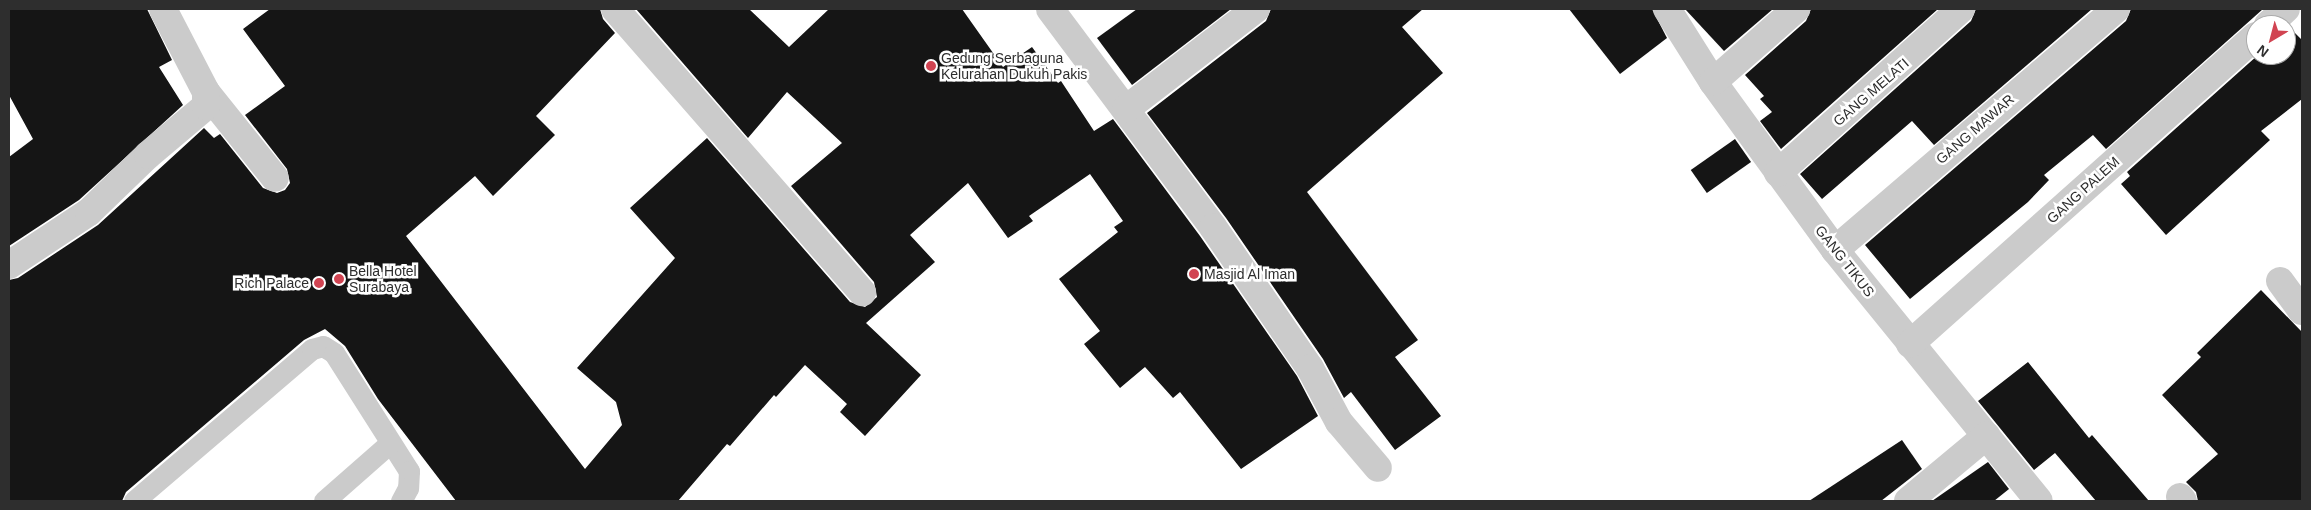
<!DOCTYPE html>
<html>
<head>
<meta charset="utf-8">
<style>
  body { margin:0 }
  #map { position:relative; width:2311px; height:510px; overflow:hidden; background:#fff; font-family:Arial,sans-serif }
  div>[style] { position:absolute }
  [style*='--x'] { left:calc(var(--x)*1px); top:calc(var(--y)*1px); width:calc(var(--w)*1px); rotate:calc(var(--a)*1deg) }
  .building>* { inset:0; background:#151515; transform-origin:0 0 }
  .service>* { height:21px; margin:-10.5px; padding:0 10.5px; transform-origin:10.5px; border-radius:10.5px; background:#cbcbcb }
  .minor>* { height:28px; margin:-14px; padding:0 14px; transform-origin:14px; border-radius:14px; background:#cbcbcb }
  .dots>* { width:14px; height:14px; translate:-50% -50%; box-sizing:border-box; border:2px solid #fff; border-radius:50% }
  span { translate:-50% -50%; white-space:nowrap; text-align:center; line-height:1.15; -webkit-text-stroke:5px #fff; paint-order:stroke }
  .poi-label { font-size:14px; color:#2e2e2e }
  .left { translate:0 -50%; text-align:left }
  .right { translate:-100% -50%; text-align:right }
  .street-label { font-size:14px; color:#2e2e2e }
  .frame { position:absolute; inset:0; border:10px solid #2e2e2e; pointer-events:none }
  .north { position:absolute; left:2246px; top:15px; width:50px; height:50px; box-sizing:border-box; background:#fff; border:1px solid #ababab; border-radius:50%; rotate:217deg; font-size:14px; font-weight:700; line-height:20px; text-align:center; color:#2e2e2e }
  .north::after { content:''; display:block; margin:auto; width:18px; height:22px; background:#d14452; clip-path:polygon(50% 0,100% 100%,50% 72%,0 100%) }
</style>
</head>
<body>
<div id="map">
  <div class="building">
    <div style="clip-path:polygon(9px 9px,147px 9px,172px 60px,159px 67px,183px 105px,79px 200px,9px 246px,9px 157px,33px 139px,9px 95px)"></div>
    <div style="clip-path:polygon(270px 9px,600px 9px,603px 19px,615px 33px,536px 116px,555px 135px,493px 196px,475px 176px,406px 236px,585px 469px,622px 425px,616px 402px,577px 368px,675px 258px,630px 208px,707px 138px,850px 302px,865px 307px,877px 297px,874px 282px,791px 186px,842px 143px,787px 92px,748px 138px,636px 9px,749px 9px,789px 47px,829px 9px,962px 9px,1003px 67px,1032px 47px,1058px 83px,1061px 81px,1094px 131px,1113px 119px,1200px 236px,1297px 376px,1318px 416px,1241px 469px,1180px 392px,1173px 398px,1145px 367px,1120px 388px,1084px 344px,1100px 331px,1059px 279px,1118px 232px,1114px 227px,1123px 221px,1090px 174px,1029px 216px,1033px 221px,1008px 238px,968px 183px,910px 235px,935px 262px,866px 323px,921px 375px,865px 436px,840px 412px,847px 404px,805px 365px,776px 397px,774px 395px,730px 446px,727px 444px,678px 501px,456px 501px,378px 399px,345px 346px,325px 329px,304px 340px,126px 492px,122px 501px,9px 501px,9px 280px,18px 278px,98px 225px,204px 128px,214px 138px,220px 134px,263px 188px,277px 193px,285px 190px,290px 183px,287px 169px,245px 115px,285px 86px,243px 29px)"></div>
    <div style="clip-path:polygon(1137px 9px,1231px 9px,1132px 85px,1097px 38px)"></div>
    <div style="clip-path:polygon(1271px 9px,1423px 9px,1402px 27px,1443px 73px,1307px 192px,1418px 340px,1395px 357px,1441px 416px,1395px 450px,1351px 392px,1344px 398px,1323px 359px,1226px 218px,1147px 113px,1266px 21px)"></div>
    <div style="clip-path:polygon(1569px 9px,1652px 9px,1667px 38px,1620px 74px)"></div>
    <div style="clip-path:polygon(1685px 9px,1773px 9px,1724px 51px)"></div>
    <div style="clip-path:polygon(1811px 9px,1938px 9px,1781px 149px,1760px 121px,1772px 112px,1760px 99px,1764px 96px,1745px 75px,1806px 21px)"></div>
    <div style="clip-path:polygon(1976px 9px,2092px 9px,1934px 145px,1912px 121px,1822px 199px,1800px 174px,1971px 21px)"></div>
    <div style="clip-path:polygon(2131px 9px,2263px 9px,2106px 149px,2093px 135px,2044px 175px,2049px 180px,2028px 202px,1910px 299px,1865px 245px,2126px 21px)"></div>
    <div style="clip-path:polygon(2289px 27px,2302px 40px,2302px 99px,2261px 131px,2270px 140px,2166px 235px,2121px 184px,2130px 176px,2127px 172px,2258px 55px,2286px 55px,2286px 30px)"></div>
    <div style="left:1735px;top:139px;width:28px;height:54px;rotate:55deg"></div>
    <div style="clip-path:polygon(2261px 290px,2302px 332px,2302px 501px,2198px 501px,2196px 492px,2186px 482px,2218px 454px,2162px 395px,2201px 357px,2197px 353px)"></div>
    <div style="clip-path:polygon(2028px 362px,2089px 438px,2092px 435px,2149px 501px,2096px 501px,2055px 453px,2034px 470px,1978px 401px)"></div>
    <div style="clip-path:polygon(1902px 440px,1922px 469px,1881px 501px,1809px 501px)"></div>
    <div style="clip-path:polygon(1988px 462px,2009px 489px,1994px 501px,1932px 501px)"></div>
  </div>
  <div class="service">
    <div style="--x:134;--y:501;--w:234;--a:-40.5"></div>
    <div style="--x:312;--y:349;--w:11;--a:-15"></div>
    <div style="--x:323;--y:346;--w:13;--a:32"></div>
    <div style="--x:334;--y:353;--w:140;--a:57.6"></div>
    <div style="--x:409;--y:471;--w:17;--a:93"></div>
    <div style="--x:408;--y:488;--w:15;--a:118"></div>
    <div style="--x:324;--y:501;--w:88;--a:-41.3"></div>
  </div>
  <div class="minor">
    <div style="--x:615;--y:9;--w:376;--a:48.9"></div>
    <div style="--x:1050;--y:9;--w:272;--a:53.2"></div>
    <div style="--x:1213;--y:227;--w:171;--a:55.5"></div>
    <div style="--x:1310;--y:368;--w:61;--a:61.8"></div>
    <div style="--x:1339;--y:422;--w:60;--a:49.7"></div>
    <div style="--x:1667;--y:9;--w:86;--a:57.8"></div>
    <div style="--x:1713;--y:82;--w:208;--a:54"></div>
    <div style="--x:1835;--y:250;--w:323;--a:50.9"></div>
    <div style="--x:2268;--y:25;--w:24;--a:-42"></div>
    <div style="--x:1713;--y:82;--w:111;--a:-41.3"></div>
    <div style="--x:206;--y:92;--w:110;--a:51.3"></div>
    <div style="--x:1126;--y:109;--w:164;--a:-37.6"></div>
    <div style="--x:1778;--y:173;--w:246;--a:-41.9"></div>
    <div style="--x:1835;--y:250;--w:370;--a:-40.6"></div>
    <div style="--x:9;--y:265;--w:96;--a:-33.5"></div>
    <div style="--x:89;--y:212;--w:82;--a:-44"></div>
    <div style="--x:148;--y:155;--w:76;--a:-40.2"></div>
    <div style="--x:206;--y:106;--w:14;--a:-90"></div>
    <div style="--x:206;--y:92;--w:93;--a:-117.4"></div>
    <div style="--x:2280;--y:281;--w:37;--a:54"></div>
    <div style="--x:1910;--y:344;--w:463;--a:-41.7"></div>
    <div style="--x:2180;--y:497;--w:5;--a:53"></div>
    <div style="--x:1908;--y:501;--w:102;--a:-39.8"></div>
  </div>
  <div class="dots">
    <div style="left:931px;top:66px;background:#d14452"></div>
    <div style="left:1194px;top:274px;background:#d14452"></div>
    <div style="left:339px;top:279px;background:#d14452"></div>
    <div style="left:319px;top:283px;background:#d14452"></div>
  </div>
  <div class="poi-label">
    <span class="left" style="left:941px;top:66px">Gedung Serbaguna<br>Kelurahan Dukuh Pakis</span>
    <span class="left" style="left:349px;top:279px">Bella Hotel<br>Surabaya</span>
    <span class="left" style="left:1204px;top:274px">Masjid Al Iman</span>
    <span class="right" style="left:309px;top:283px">Rich Palace</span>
  </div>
  <div class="street-label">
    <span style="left:1871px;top:92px;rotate:-41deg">GANG MELATI</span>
    <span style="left:1975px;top:129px;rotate:-41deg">GANG MAWAR</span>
    <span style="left:2083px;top:190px;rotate:-42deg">GANG PALEM</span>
    <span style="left:1845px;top:261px;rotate:52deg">GANG TIKUS</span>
  </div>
  <div class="frame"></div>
  <div class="north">N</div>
</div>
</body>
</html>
